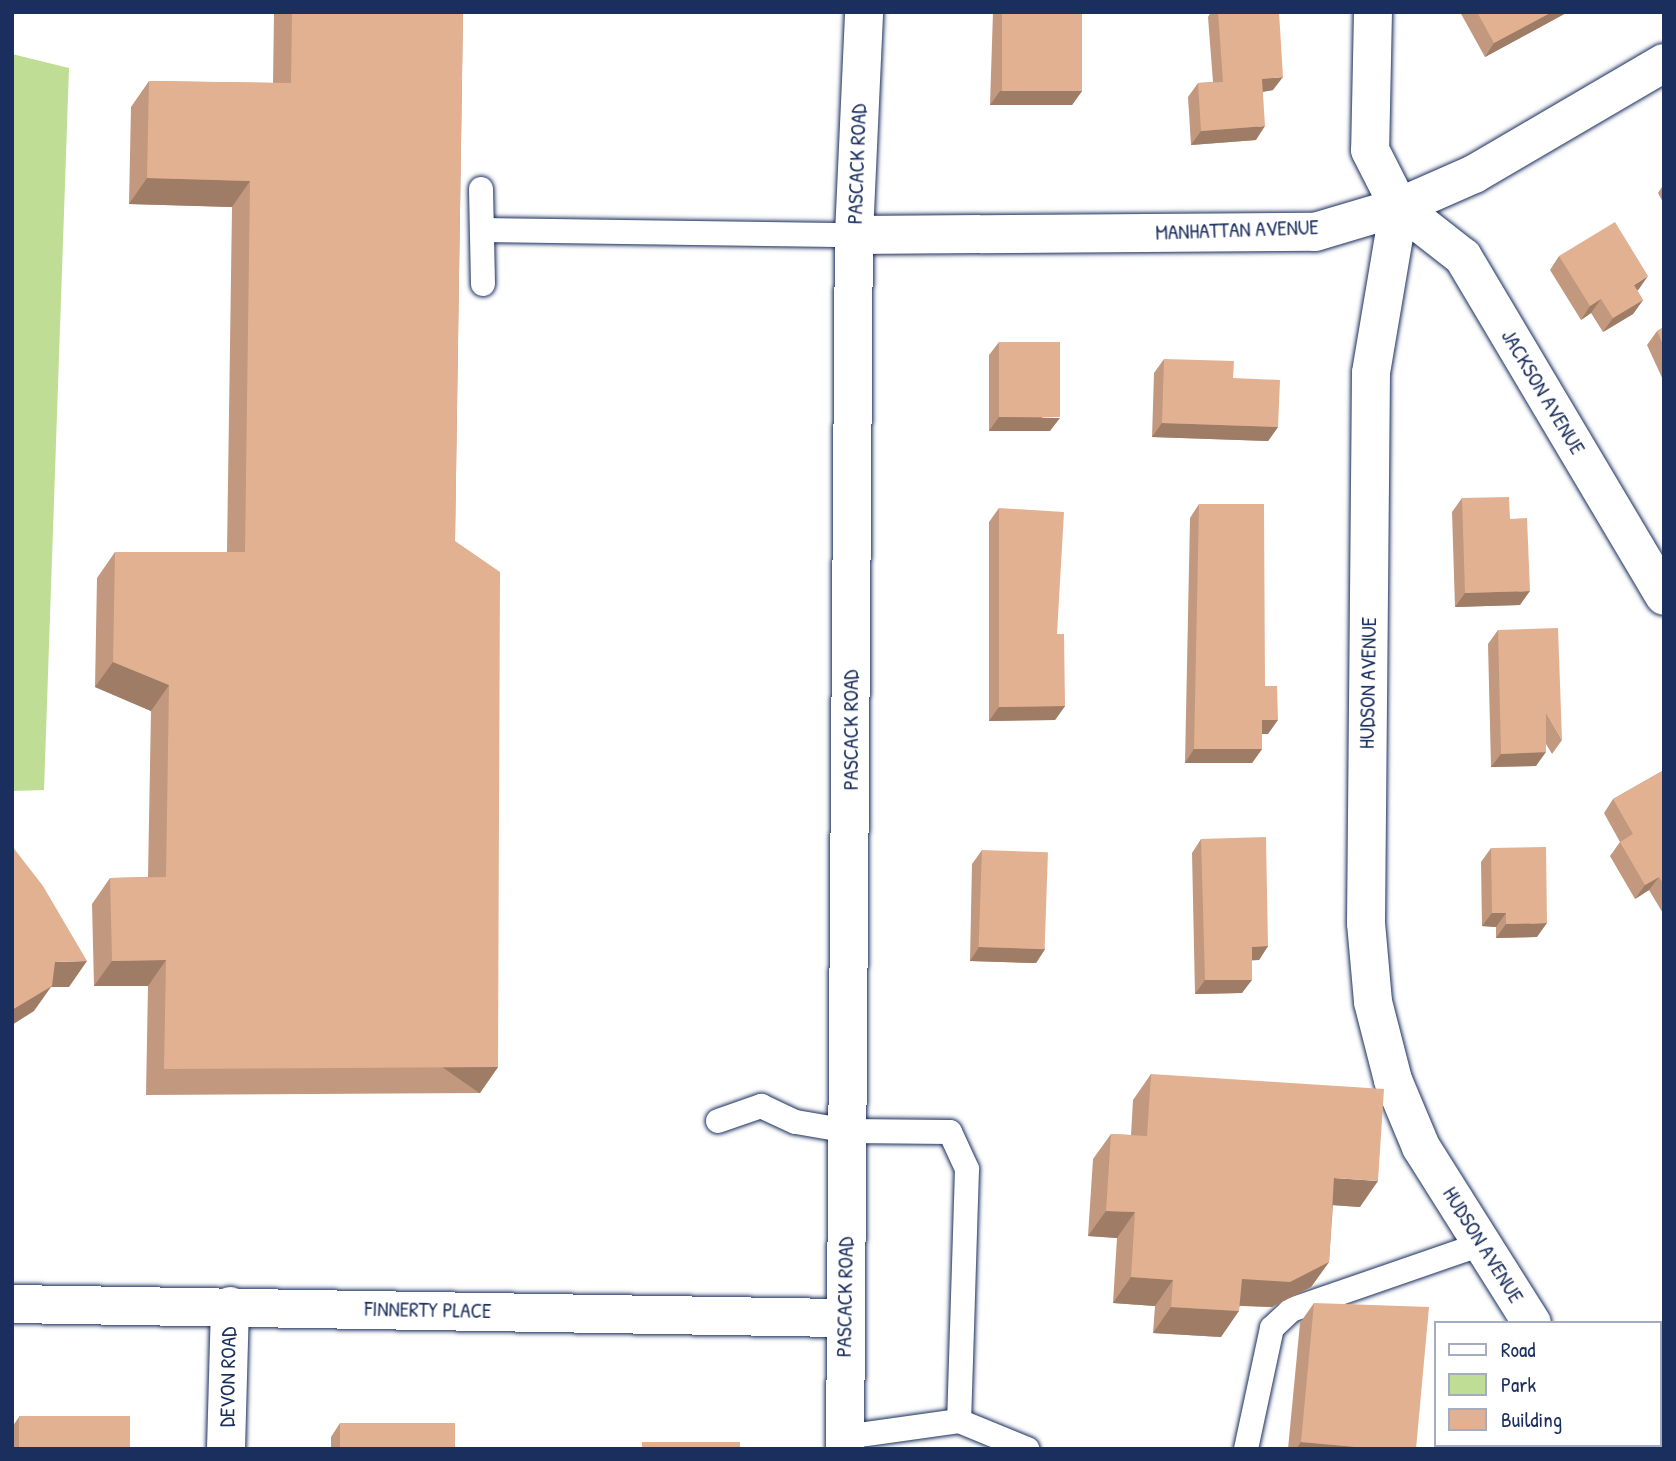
<!DOCTYPE html>
<html>
<head>
<meta charset="utf-8">
<style>
  body { margin:0 }
  #map { position:relative; width:1676px; height:1461px; overflow:hidden; background:#fff; font-family:"Patrick Hand",sans-serif }
  div>[style] { position:absolute }
  [style*='--x'] { left:calc(var(--x)*1px); top:calc(var(--y)*1px); width:calc(var(--w)*1px); rotate:calc(var(--a)*1deg) }
  .green>* { inset:0; background:#bfdd95 }
  .roads { filter:drop-shadow(0 0 2px #1b2f5e) drop-shadow(0 0 2px #1b2f5e) }
  .lane>* { height:24px; margin:-12px; padding:0 12px; transform-origin:12px; border-radius:12px; background:#fff }
  .street>* { height:38px; margin:-19px; padding:0 19px; transform-origin:19px; border-radius:19px; background:#fff }
  .secondary>* { height:38px; margin:-19px; padding:0 19px; transform-origin:19px; border-radius:19px; background:#fff }
  .wall>* { inset:0; background:#c2987e }
  .shaded-wall>* { inset:0; background:#9e7c66; transform-origin:0 0 }
  .building>* { inset:0; background:#e1b192; transform-origin:0 0 }
  span { translate:-50% -50%; white-space:nowrap; text-align:center; line-height:1.15; -webkit-text-stroke:5px #fff; paint-order:stroke }
  .street-label { font-size:21px; color:#1b2f5e }
  .frame { position:absolute; inset:0; border:14px solid #1b2f5e; pointer-events:none }
  .legend { position:absolute; left:1434px; top:1321px; width:228px; height:126px; box-sizing:border-box; background:#fff; border:2px solid #a4acbf; margin:0; padding:9px 12px; list-style:none; font-size:21px; color:#1b2f5e }
  .legend li { display:flex; align-items:center; gap:14px; height:35px }
  .legend b { width:35px; border:2px solid #a4acbf }
</style>
</head>
<body>
<div id="map">
  <div class="green">
    <div style="clip-path:polygon(12px 54px,69px 68px,44px 790px,12px 791px)"></div>
  </div>
  <div class="roads">
    <div class="lane">
      <div style="--x:481;--y:189;--w:95;--a:88.8"></div>
      <div style="--x:482;--y:230;--w:372;--a:0.8"></div>
      <div style="--x:718;--y:1121;--w:46;--a:-19.2"></div>
      <div style="--x:761;--y:1106;--w:38;--a:25"></div>
      <div style="--x:796;--y:1122;--w:53;--a:9.8"></div>
      <div style="--x:848;--y:1131;--w:102;--a:0.6"></div>
      <div style="--x:950;--y:1132;--w:41;--a:65.3"></div>
      <div style="--x:967;--y:1169;--w:252;--a:91.8"></div>
      <div style="--x:959;--y:1421;--w:115;--a:172"></div>
      <div style="--x:959;--y:1421;--w:74;--a:22.4"></div>
      <div style="--x:1246;--y:1449;--w:124;--a:-77.9"></div>
      <div style="--x:1272;--y:1328;--w:26;--a:-43"></div>
      <div style="--x:1291;--y:1310;--w:202;--a:-19.1"></div>
    </div>
    <div class="street">
      <div style="--x:1373;--y:12;--w:138;--a:91.2"></div>
      <div style="--x:1370;--y:150;--w:64;--a:63"></div>
      <div style="--x:1399;--y:207;--w:168;--a:99.6"></div>
      <div style="--x:1371;--y:373;--w:550;--a:90.52"></div>
      <div style="--x:1366;--y:923;--w:79;--a:84.9"></div>
      <div style="--x:1373;--y:1002;--w:81;--a:75.6"></div>
      <div style="--x:1393;--y:1080;--w:73;--a:67.3"></div>
      <div style="--x:1421;--y:1147;--w:208;--a:57.8"></div>
      <div style="--x:1399;--y:207;--w:81;--a:38"></div>
      <div style="--x:1463;--y:257;--w:394;--a:59.3"></div>
      <div style="--x:854;--y:235;--w:461;--a:-0.4"></div>
      <div style="--x:1315;--y:232;--w:88;--a:-16.6"></div>
      <div style="--x:1399;--y:207;--w:82;--a:-23.7"></div>
      <div style="--x:1474;--y:174;--w:220;--a:-30.3"></div>
      <div style="--x:12;--y:1304;--w:831;--a:0.97"></div>
      <div style="--x:1608;--y:1445;--w:4;--a:63"></div>
      <div style="--x:226;--y:1449;--w:143;--a:-88.4"></div>
    </div>
    <div class="secondary">
      <div style="--x:845;--y:1449;--w:1214;--a:-89.58"></div>
      <div style="--x:854;--y:235;--w:223;--a:-87.4"></div>
    </div>
  </div>
  <div class="wall">
    <div style="clip-path:polygon(266px 12px,463px 12px,455px 541px,498px 1067px,480px 1093px,146px 1095px,148px 986px,94px 986px,92px 904px,110px 878px,148px 877px,151px 711px,95px 687px,97px 578px,115px 552px,227px 552px,232px 207px,129px 204px,131px 107px,149px 81px,273px 83px,274px 13px)"></div>
    <div style="clip-path:polygon(993px 12px,1082px 12px,1082px 91px,1072px 105px,990px 105px)"></div>
    <div style="clip-path:polygon(1211px 12px,1279px 12px,1273px 90px,1263px 92px,1256px 140px,1191px 145px,1188px 97px,1198px 83px,1213px 82px,1208px 17px)"></div>
    <div style="clip-path:polygon(1460px 12px,1568px 12px,1485px 57px)"></div>
    <div style="clip-path:polygon(1664px 184px,1664px 204px,1658px 193px)"></div>
    <div style="clip-path:polygon(1559px 256px,1639px 289px,1637px 290px,1643px 300px,1633px 314px,1603px 332px,1591px 313px,1581px 320px,1550px 270px)"></div>
    <div style="clip-path:polygon(1664px 327px,1664px 382px,1647px 345px,1657px 331px)"></div>
    <div style="clip-path:polygon(999px 342px,1050px 431px,989px 431px,989px 355px)"></div>
    <div style="clip-path:polygon(1164px 359px,1233px 378px,1278px 427px,1268px 441px,1152px 437px,1154px 373px)"></div>
    <div style="clip-path:polygon(1462px 498px,1510px 519px,1520px 605px,1455px 607px,1452px 512px)"></div>
    <div style="clip-path:polygon(1199px 504px,1265px 686px,1268px 734px,1262px 734px,1262px 749px,1252px 763px,1185px 763px,1190px 518px)"></div>
    <div style="clip-path:polygon(999px 508px,1057px 634px,1065px 706px,1055px 720px,989px 721px,989px 522px)"></div>
    <div style="clip-path:polygon(1498px 630px,1562px 740px,1552px 754px,1546px 744px,1536px 766px,1491px 767px,1488px 644px)"></div>
    <div style="clip-path:polygon(1664px 770px,1664px 915px,1649px 890px,1635px 899px,1610px 856px,1620px 842px,1604px 813px,1613px 799px)"></div>
    <div style="clip-path:polygon(1201px 839px,1268px 946px,1259px 960px,1252px 960px,1242px 993px,1195px 994px,1192px 853px)"></div>
    <div style="clip-path:polygon(1491px 848px,1537px 937px,1496px 938px,1496px 927px,1482px 926px,1481px 862px)"></div>
    <div style="clip-path:polygon(982px 850px,1045px 949px,1036px 963px,970px 961px,972px 864px)"></div>
    <div style="clip-path:polygon(1151px 1074px,1360px 1207px,1333px 1205px,1329px 1262px,1311px 1287px,1272px 1307px,1240px 1306px,1221px 1337px,1153px 1333px,1155px 1306px,1113px 1303px,1117px 1238px,1088px 1236px,1093px 1159px,1111px 1134px,1131px 1135px,1133px 1100px)"></div>
    <div style="clip-path:polygon(1314px 1303px,1416px 1449px,1288px 1449px,1300px 1323px)"></div>
    <div style="clip-path:polygon(19px 1417px,130px 1449px,12px 1449px,12px 1427px)"></div>
    <div style="clip-path:polygon(340px 1423px,455px 1449px,331px 1449px,331px 1437px)"></div>
  </div>
  <div class="shaded-wall">
    <div style="clip-path:polygon(1552px 12px,1568px 12px,1485px 57px,1494px 43px)"></div>
    <div style="clip-path:polygon(1283px 77px,1273px 90px,1252px 93px,1262px 79px)"></div>
    <div style="clip-path:polygon(1000px 91px,1082px 91px,1072px 105px,990px 105px)"></div>
    <div style="clip-path:polygon(1265px 126px,1256px 140px,1191px 145px,1201px 131px)"></div>
    <div style="clip-path:polygon(147px 178px,250px 181px,232px 207px,129px 204px)"></div>
    <div style="clip-path:polygon(1648px 276px,1639px 289px,1624px 299px,1634px 285px)"></div>
    <div style="clip-path:polygon(1601px 299px,1591px 313px,1581px 320px,1590px 306px)"></div>
    <div style="clip-path:polygon(1643px 300px,1633px 314px,1603px 332px,1613px 318px)"></div>
    <div style="clip-path:polygon(999px 417px,1060px 418px,1050px 431px,989px 431px)"></div>
    <div style="clip-path:polygon(1162px 423px,1278px 427px,1268px 441px,1152px 437px)"></div>
    <div style="clip-path:polygon(1530px 591px,1520px 605px,1455px 607px,1465px 593px)"></div>
    <div style="clip-path:polygon(113px 662px,169px 685px,151px 711px,95px 687px)"></div>
    <div style="clip-path:polygon(1065px 706px,1055px 720px,989px 721px,999px 707px)"></div>
    <div style="clip-path:polygon(1262px 720px,1278px 720px,1268px 734px,1252px 734px)"></div>
    <div style="clip-path:polygon(1194px 749px,1262px 749px,1252px 763px,1185px 763px)"></div>
    <div style="clip-path:polygon(1546px 752px,1536px 766px,1491px 767px,1501px 754px)"></div>
    <div style="clip-path:polygon(1659px 877px,1649px 890px,1635px 899px,1645px 885px)"></div>
    <div style="clip-path:polygon(1492px 913px,1506px 913px,1496px 927px,1482px 926px)"></div>
    <div style="clip-path:polygon(1547px 923px,1537px 937px,1496px 938px,1506px 924px)"></div>
    <div style="clip-path:polygon(1268px 946px,1259px 960px,1242px 961px,1252px 947px)"></div>
    <div style="clip-path:polygon(979px 947px,1045px 949px,1036px 963px,970px 961px)"></div>
    <div style="clip-path:polygon(166px 960px,148px 986px,94px 986px,112px 961px)"></div>
    <div style="clip-path:polygon(87px 961px,69px 987px,51px 987px,34px 1011px,12px 1025px,12px 1010px,55px 962px)"></div>
    <div style="clip-path:polygon(1205px 980px,1252px 980px,1242px 993px,1195px 994px)"></div>
    <div style="left:498px;top:1067px;width:32px;height:334px;rotate:125deg"></div>
    <div style="clip-path:polygon(1334px 1178px,1378px 1181px,1360px 1207px,1316px 1204px)"></div>
    <div style="clip-path:polygon(1106px 1211px,1135px 1212px,1117px 1238px,1088px 1236px)"></div>
    <div style="clip-path:polygon(1329px 1262px,1311px 1287px,1272px 1307px,1224px 1305px,1242px 1279px)"></div>
    <div style="clip-path:polygon(1131px 1277px,1173px 1280px,1155px 1306px,1113px 1303px)"></div>
    <div style="clip-path:polygon(1171px 1307px,1239px 1311px,1221px 1337px,1153px 1333px)"></div>
    <div style="clip-path:polygon(1301px 1442px,1378px 1449px,1296px 1449px)"></div>
  </div>
  <div class="building">
    <div style="clip-path:polygon(292px 12px,463px 12px,455px 541px,500px 572px,498px 1067px,164px 1069px,166px 960px,112px 961px,110px 878px,166px 877px,169px 685px,113px 662px,115px 552px,245px 552px,250px 181px,147px 178px,149px 81px,291px 83px)"></div>
    <div style="left:1002px;top:12px;width:80px;height:79px"></div>
    <div style="clip-path:polygon(1218px 12px,1279px 12px,1283px 77px,1262px 79px,1265px 126px,1201px 131px,1198px 83px,1223px 82px)"></div>
    <div style="clip-path:polygon(1477px 12px,1552px 12px,1494px 43px)"></div>
    <div style="clip-path:polygon(1615px 222px,1648px 276px,1634px 285px,1643px 300px,1613px 318px,1601px 299px,1590px 306px,1559px 256px)"></div>
    <div style="clip-path:polygon(1664px 327px,1664px 347px,1657px 331px)"></div>
    <div style="left:999px;top:342px;width:61px;height:75px"></div>
    <div style="clip-path:polygon(1164px 359px,1234px 361px,1233px 378px,1280px 380px,1278px 427px,1162px 423px)"></div>
    <div style="clip-path:polygon(1509px 497px,1510px 519px,1527px 518px,1530px 591px,1465px 593px,1462px 498px)"></div>
    <div style="clip-path:polygon(1199px 504px,1264px 504px,1265px 686px,1277px 686px,1278px 720px,1262px 720px,1262px 749px,1194px 749px)"></div>
    <div style="clip-path:polygon(999px 508px,1064px 512px,1057px 634px,1064px 634px,1065px 706px,999px 707px)"></div>
    <div style="clip-path:polygon(1558px 628px,1562px 740px,1546px 713px,1546px 752px,1501px 754px,1498px 630px)"></div>
    <div style="clip-path:polygon(1664px 770px,1664px 885px,1659px 877px,1645px 885px,1620px 842px,1633px 834px,1613px 799px)"></div>
    <div style="clip-path:polygon(1266px 837px,1268px 946px,1252px 947px,1252px 980px,1205px 980px,1201px 839px)"></div>
    <div style="clip-path:polygon(12px 846px,43px 886px,87px 961px,55px 962px,52px 986px,12px 1010px)"></div>
    <div style="clip-path:polygon(1546px 847px,1547px 923px,1506px 924px,1506px 913px,1492px 913px,1491px 848px)"></div>
    <div style="left:982px;top:850px;width:66px;height:97px;rotate:2deg"></div>
    <div style="clip-path:polygon(1151px 1074px,1384px 1089px,1378px 1181px,1334px 1178px,1329px 1262px,1290px 1282px,1242px 1279px,1239px 1311px,1171px 1307px,1173px 1280px,1131px 1277px,1135px 1212px,1106px 1211px,1111px 1134px,1147px 1136px)"></div>
    <div style="clip-path:polygon(1314px 1303px,1429px 1307px,1416px 1449px,1378px 1449px,1301px 1442px)"></div>
    <div style="left:130px;top:1416px;width:33px;height:111px;rotate:90deg"></div>
    <div style="left:340px;top:1423px;width:115px;height:26px"></div>
    <div style="left:642px;top:1442px;width:98px;height:7px"></div>
  </div>
  <div class="street-label">
    <span style="left:857px;top:164px;rotate:-88deg">PASCACK ROAD</span>
    <span style="left:1237px;top:230px;rotate:-2deg">MANHATTAN AVENUE</span>
    <span style="left:1543px;top:392px;rotate:59deg">JACKSON AVENUE</span>
    <span style="left:1368px;top:683px;rotate:-89deg">HUDSON AVENUE</span>
    <span style="left:851px;top:730px;rotate:-90deg">PASCACK ROAD</span>
    <span style="left:1483px;top:1245px;rotate:58deg">HUDSON AVENUE</span>
    <span style="left:845px;top:1297px;rotate:-89deg">PASCACK ROAD</span>
    <span style="left:428px;top:1310px;rotate:1deg">FINNERTY PLACE</span>
    <span style="left:228px;top:1377px;rotate:-89deg">DEVON ROAD</span>
  </div>
  <div class="frame"></div>
  <ul class="legend">
  <li><b style="height:9px;background:#fff"></b>Road</li>
  <li><b style="height:19px;background:#bfdd95"></b>Park</li>
  <li><b style="height:19px;background:#e1b192"></b>Building</li>
  </ul>
</div>
</body>
</html>
